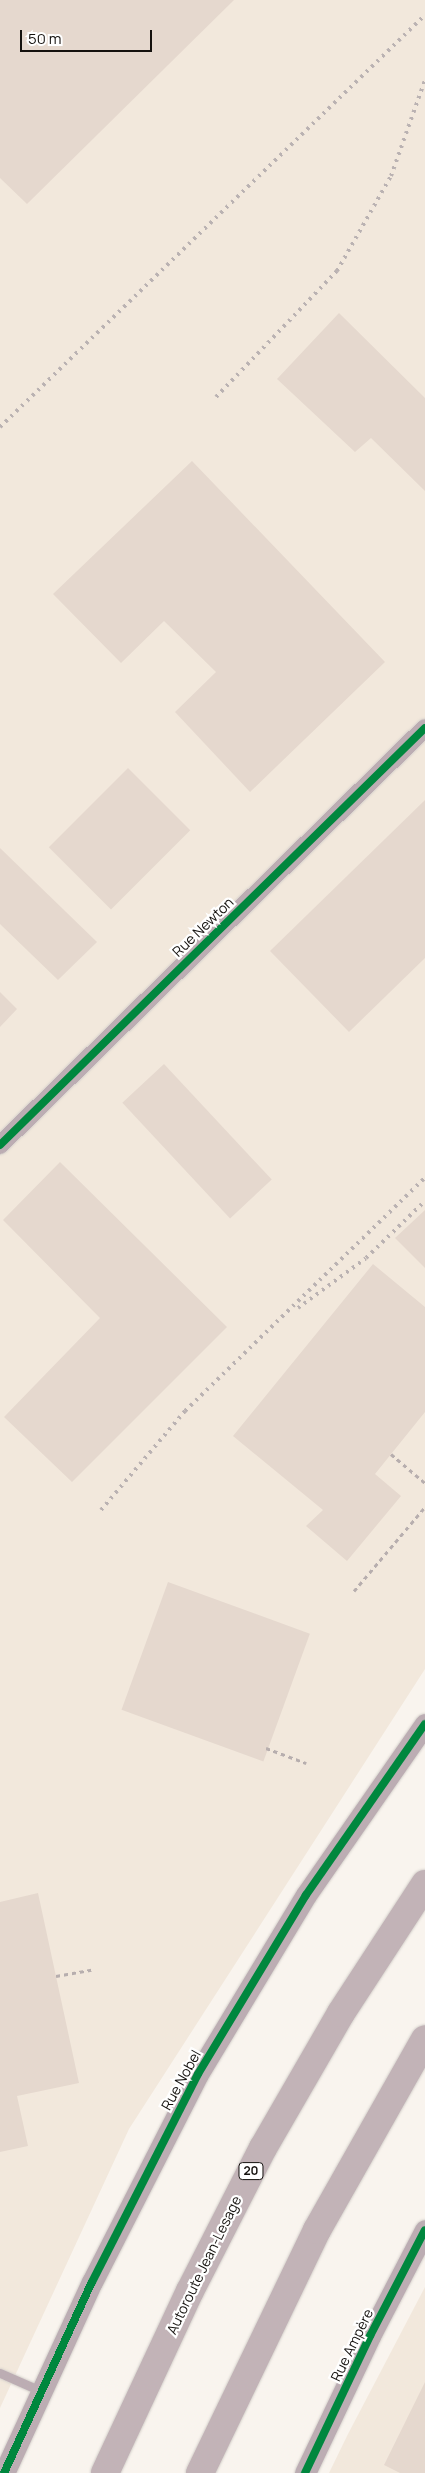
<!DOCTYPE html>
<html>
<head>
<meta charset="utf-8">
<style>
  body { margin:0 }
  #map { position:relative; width:425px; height:2473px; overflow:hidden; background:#f9f4ee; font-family:Manrope,sans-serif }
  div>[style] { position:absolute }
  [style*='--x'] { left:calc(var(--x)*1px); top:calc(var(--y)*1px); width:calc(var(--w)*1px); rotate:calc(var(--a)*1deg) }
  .built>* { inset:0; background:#f2e8dc }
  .building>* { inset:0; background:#e5d8ce; transform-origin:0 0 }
  .path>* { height:3px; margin-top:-1.5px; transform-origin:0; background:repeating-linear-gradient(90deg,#b7aeae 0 4px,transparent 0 8px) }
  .roads { filter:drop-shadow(0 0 1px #d4d0cb) drop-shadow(0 0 1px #d4d0cb) }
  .service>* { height:9px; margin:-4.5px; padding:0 4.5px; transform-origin:4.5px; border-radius:4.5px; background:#bcadb3 }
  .minor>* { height:18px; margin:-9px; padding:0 9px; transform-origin:9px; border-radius:9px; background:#bcadb3 }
  .tertiary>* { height:21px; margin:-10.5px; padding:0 10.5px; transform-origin:10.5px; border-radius:10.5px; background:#bcadb3 }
  .motorway>* { height:28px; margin:-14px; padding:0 14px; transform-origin:14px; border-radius:14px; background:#c2b3b7 }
  .rail>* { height:4px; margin-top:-2px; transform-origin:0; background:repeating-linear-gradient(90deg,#bab2b2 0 2.5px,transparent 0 7.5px) }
  .cycleway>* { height:8px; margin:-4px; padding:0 4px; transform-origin:4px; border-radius:4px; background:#00873e }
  span { translate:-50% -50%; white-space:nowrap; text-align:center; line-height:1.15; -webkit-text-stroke:4.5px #fff; paint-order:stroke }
  .shield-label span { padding:1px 4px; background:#fff; border:1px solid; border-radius:4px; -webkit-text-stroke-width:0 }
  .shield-label { font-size:12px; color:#15120f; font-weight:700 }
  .street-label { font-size:14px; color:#15120f }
  .scale { position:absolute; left:20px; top:30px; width:132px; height:22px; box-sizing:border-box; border:2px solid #15120f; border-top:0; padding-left:6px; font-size:15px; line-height:18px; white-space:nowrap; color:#15120f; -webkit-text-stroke:4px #fff; paint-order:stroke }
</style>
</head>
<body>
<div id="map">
  <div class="built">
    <div style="clip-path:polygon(0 0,425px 0,425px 1669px,129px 2129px,0 2408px)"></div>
    <div style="clip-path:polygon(425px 2287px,425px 2473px,329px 2473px,348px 2434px)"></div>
  </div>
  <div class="building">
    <div style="clip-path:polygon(0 0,234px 0,27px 204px,0 178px)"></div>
    <div style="clip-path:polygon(339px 313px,425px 398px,425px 491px,371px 438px,355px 452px,277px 379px)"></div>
    <div style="clip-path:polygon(192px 461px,385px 662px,250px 792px,175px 712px,216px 672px,164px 621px,121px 663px,53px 594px)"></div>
    <div style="left:128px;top:768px;width:88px;height:112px;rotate:45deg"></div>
    <div style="clip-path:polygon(425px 800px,425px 958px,349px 1032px,270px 951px)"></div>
    <div style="clip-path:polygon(0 848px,97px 942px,58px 980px,0 924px)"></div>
    <div style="clip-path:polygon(0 992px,17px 1009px,0 1027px)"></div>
    <div style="left:164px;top:1064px;width:158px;height:57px;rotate:47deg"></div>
    <div style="clip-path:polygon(60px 1162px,227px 1327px,72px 1482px,4px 1417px,100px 1318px,3px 1220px)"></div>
    <div style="clip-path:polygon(425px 1210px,425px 1268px,395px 1238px)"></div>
    <div style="clip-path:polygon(373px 1264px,425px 1307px,425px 1412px,375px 1474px,401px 1496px,347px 1561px,306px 1526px,323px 1510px,233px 1436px)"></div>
    <div style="left:168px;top:1582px;width:151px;height:136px;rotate:20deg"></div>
    <div style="clip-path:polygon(38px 1893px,79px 2083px,17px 2096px,28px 2146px,0 2152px,0 1902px)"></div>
    <div style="clip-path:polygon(425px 2382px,425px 2473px,400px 2473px,384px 2465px)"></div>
  </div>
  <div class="path">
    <div style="--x:391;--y:1454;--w:45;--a:40.5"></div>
    <div style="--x:354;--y:1591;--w:110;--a:-49.8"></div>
    <div style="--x:266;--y:1748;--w:43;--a:20.6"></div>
    <div style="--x:56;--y:1976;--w:36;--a:-10"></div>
  </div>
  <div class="roads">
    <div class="service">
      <div style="--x:0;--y:2373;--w:45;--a:23.7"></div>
    </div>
    <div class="minor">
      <div style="--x:0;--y:1145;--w:595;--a:-44.46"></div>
    </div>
    <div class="tertiary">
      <div style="--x:4;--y:2473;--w:210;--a:-65.3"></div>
      <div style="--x:92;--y:2282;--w:233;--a:-63"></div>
      <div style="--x:198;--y:2074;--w:209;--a:-58.9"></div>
      <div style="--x:306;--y:1895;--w:208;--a:-55.2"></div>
      <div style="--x:305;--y:2473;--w:152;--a:-64.6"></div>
      <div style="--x:370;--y:2336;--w:119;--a:-62.6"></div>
    </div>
    <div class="motorway">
      <div style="--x:105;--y:2473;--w:201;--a:-65"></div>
      <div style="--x:190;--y:2291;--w:161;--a:-63"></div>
      <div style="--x:263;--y:2148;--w:156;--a:-60"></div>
      <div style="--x:341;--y:2013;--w:154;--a:-56.9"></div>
      <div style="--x:200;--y:2473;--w:270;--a:-64.3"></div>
      <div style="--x:317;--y:2230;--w:219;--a:-60.5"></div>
    </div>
  </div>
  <div class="rail">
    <div style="--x:216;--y:397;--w:175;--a:-46.2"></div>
    <div style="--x:337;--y:271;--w:109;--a:-60.4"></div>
    <div style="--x:391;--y:176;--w:102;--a:-70.5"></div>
    <div style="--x:0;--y:427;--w:592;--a:-44.11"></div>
    <div style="--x:298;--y:1308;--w:84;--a:-36.3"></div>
    <div style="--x:366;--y:1258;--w:82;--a:-44"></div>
    <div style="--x:101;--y:1510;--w:130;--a:-49.7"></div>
    <div style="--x:185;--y:1411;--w:334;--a:-44.2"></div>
  </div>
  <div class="cycleway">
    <div style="--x:0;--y:1145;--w:595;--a:-44.46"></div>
    <div style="--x:4;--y:2473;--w:210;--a:-65.3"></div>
    <div style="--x:92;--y:2282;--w:233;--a:-63"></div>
    <div style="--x:198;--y:2074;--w:209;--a:-58.9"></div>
    <div style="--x:306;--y:1895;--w:208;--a:-55.2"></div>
    <div style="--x:305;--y:2473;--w:152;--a:-64.6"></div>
    <div style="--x:370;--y:2336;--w:119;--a:-62.6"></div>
  </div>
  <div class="shield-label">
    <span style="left:251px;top:2171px">20</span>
  </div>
  <div class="street-label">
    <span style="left:203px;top:927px;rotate:-44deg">Rue Newton</span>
    <span style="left:181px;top:2080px;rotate:-61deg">Rue Nobel</span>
    <span style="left:204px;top:2265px;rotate:-64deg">Autoroute Jean-Lesage</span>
    <span style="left:352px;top:2345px;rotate:-64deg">Rue Ampère</span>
  </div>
  <div class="scale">50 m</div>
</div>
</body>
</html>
